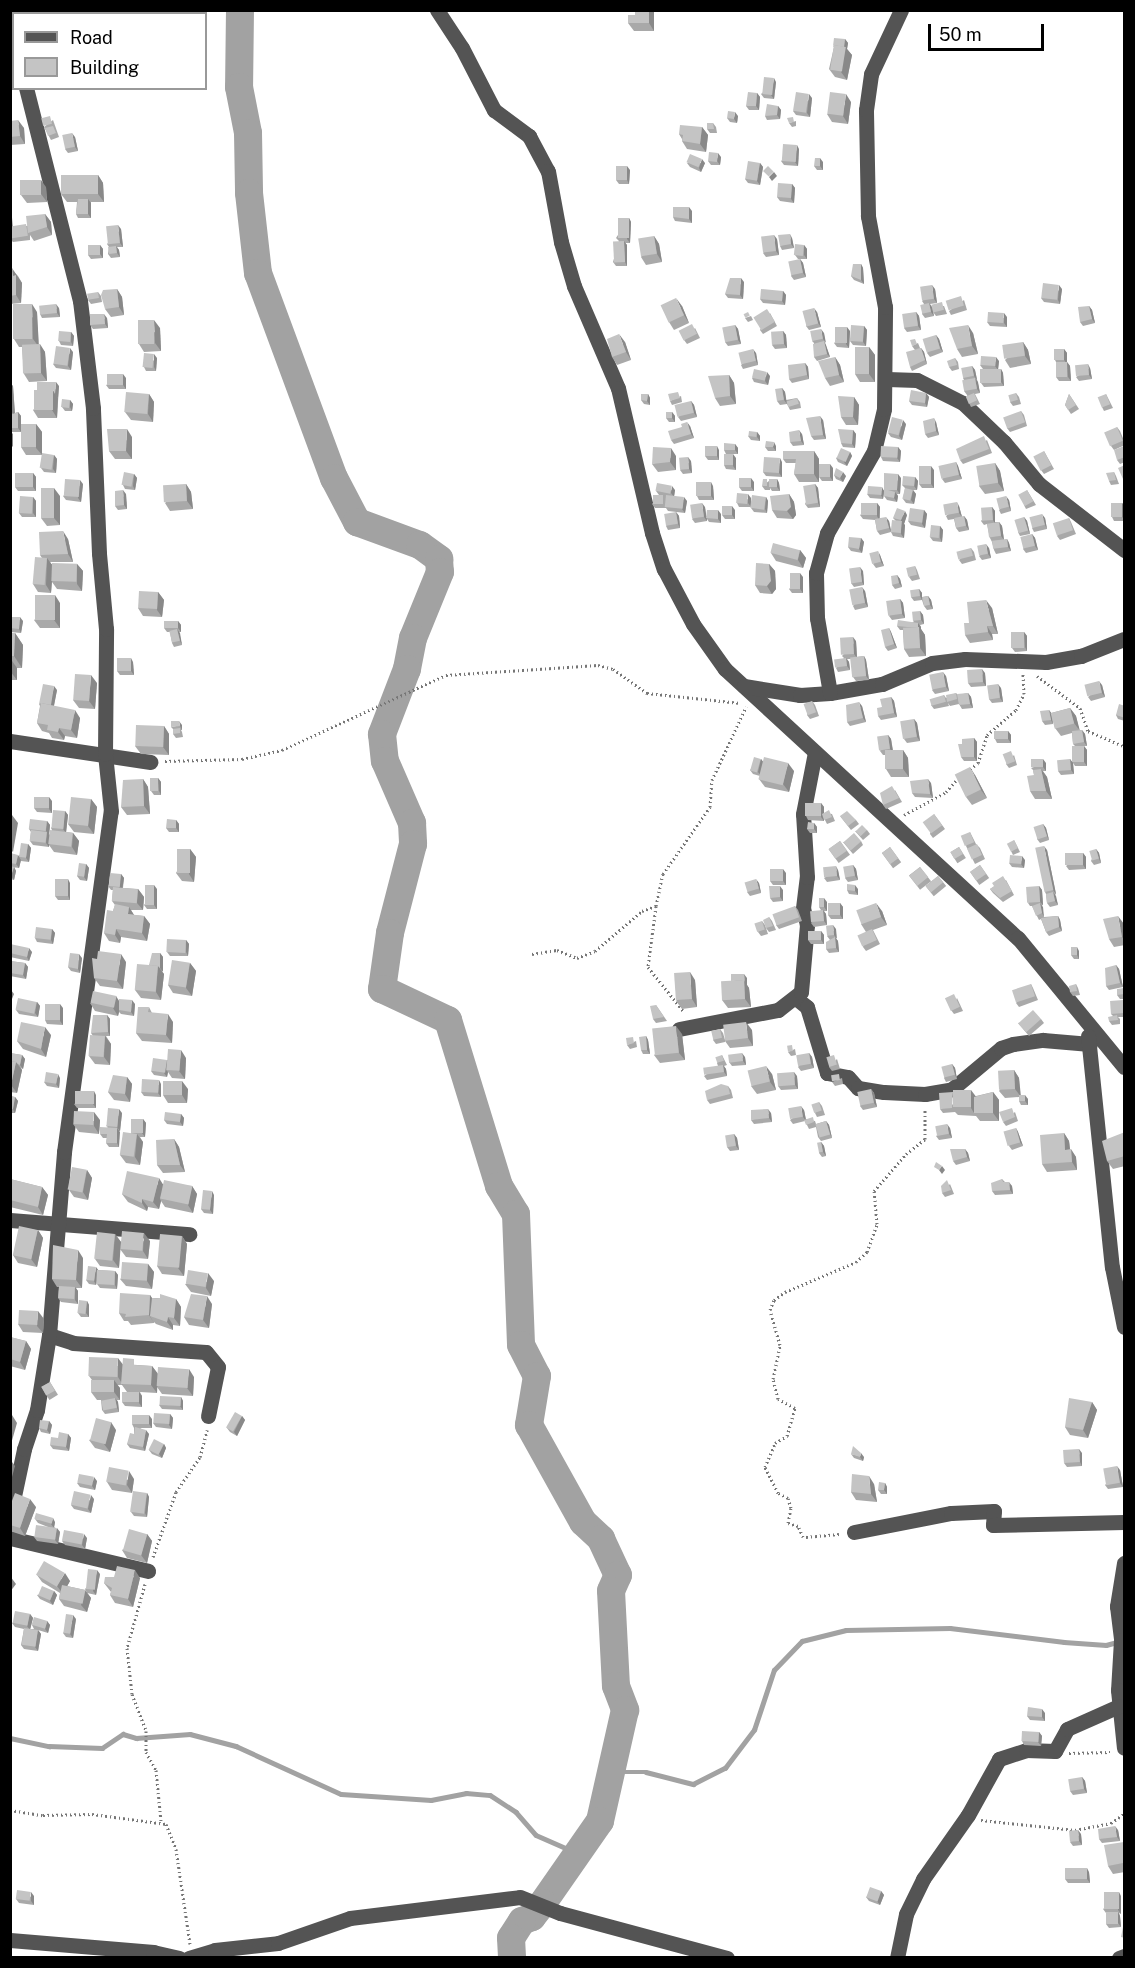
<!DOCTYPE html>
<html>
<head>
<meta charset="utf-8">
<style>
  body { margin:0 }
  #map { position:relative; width:1135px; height:1968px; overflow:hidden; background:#fff; font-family:"Public Sans",sans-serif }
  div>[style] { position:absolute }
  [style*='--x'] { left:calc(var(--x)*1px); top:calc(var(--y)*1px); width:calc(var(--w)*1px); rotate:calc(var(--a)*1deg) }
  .stream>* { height:4.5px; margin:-2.25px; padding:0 2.25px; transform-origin:2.25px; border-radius:2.25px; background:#a2a2a2 }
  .river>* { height:28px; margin:-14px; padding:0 14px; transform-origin:14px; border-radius:14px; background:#a2a2a2 }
  .path>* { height:3px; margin-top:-1.5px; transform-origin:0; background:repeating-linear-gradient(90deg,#767676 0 1.5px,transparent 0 4.5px) }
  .minor>* { height:15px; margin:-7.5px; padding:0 7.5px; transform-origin:7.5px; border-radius:7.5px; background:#545454 }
  .wall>* { inset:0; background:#a9a9a9; transform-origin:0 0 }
  .shaded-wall>* { inset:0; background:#898989 }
  .building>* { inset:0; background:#c4c4c4; transform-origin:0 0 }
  span { translate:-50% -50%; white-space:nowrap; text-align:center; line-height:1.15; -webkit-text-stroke:4.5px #fff; paint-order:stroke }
  .frame { position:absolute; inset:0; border:12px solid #000; pointer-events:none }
  .legend { position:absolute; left:12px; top:12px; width:195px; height:78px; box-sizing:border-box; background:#fff; border:2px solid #999; margin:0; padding:8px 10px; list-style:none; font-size:18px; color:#000 }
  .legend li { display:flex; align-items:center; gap:12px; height:30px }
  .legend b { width:30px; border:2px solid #999 }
  .scale { position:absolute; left:928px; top:24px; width:116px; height:27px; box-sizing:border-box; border:3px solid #000; border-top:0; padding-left:8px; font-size:18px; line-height:21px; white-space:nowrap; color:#000; -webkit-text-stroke:4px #fff; paint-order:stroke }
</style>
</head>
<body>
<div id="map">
  <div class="stream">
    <div style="--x:10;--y:1738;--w:40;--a:12"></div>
    <div style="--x:49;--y:1746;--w:53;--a:2.2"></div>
    <div style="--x:102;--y:1748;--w:25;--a:-34"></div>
    <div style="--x:123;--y:1734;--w:14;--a:17"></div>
    <div style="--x:136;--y:1738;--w:54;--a:-4.2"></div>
    <div style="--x:190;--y:1734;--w:48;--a:14.6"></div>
    <div style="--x:236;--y:1746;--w:115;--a:24.6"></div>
    <div style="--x:341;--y:1794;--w:90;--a:3.8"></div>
    <div style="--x:431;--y:1800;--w:36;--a:-11"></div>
    <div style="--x:466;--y:1793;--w:24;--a:5"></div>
    <div style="--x:490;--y:1795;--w:31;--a:33"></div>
    <div style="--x:516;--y:1812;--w:30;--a:49"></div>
    <div style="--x:536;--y:1835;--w:45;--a:23.7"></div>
    <div style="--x:611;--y:1772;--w:35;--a:0"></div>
    <div style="--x:646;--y:1772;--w:49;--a:14.3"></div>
    <div style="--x:693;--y:1784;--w:36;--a:-27"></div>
    <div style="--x:725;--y:1768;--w:48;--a:-52.7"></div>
    <div style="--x:754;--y:1730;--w:63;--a:-71.6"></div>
    <div style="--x:774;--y:1670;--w:40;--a:-46"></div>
    <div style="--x:802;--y:1641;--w:45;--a:-14"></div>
    <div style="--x:846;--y:1630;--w:104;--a:-1.1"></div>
    <div style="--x:950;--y:1628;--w:115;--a:7"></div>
    <div style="--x:1064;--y:1642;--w:42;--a:4.1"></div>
    <div style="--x:1106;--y:1645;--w:11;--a:-15"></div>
  </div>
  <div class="river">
    <div style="--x:240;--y:10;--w:77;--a:90.7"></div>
    <div style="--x:239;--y:87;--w:47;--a:78.9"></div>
    <div style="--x:248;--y:133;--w:60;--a:89"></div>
    <div style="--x:249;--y:193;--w:81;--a:83.6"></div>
    <div style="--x:258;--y:273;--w:219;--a:69.7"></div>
    <div style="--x:334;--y:478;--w:50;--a:62.4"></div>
    <div style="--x:357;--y:522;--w:67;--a:20.1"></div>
    <div style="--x:420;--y:545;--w:24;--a:36"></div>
    <div style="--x:439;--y:559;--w:13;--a:86"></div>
    <div style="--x:440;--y:572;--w:71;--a:112.2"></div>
    <div style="--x:413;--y:638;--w:32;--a:101"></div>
    <div style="--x:407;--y:669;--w:70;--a:111"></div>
    <div style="--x:382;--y:734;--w:27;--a:84"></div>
    <div style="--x:385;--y:761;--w:68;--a:66.5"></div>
    <div style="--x:412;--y:823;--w:21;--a:87"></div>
    <div style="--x:413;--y:844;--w:92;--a:104.5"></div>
    <div style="--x:390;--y:933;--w:57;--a:98.1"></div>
    <div style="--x:382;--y:989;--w:73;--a:25.2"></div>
    <div style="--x:448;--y:1020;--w:174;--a:72.9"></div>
    <div style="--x:499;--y:1186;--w:33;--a:59"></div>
    <div style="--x:516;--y:1214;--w:131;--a:87.8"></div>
    <div style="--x:521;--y:1345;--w:35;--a:63"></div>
    <div style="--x:537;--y:1376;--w:50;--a:99.3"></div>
    <div style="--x:529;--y:1425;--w:111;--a:60.9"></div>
    <div style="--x:583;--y:1522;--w:25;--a:43"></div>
    <div style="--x:601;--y:1539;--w:40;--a:65"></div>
    <div style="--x:618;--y:1575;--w:17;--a:114"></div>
    <div style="--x:611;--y:1591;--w:95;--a:87"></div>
    <div style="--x:616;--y:1686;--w:26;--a:69"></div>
    <div style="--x:625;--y:1710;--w:114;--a:102.7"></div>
    <div style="--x:600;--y:1821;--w:100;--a:124.8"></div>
    <div style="--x:543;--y:1903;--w:18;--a:128"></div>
    <div style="--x:532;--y:1917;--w:11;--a:158"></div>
    <div style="--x:522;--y:1921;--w:20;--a:123"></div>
    <div style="--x:511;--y:1938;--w:20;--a:87"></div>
  </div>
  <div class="path">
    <div style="--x:1037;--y:676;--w:54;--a:36.7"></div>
    <div style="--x:1080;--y:708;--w:24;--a:71"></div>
    <div style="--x:1088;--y:731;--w:39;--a:23"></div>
    <div style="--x:165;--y:761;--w:77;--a:-1.5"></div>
    <div style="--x:242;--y:759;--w:41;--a:-12.7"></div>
    <div style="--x:282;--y:750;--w:180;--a:-24.6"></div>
    <div style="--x:446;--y:675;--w:152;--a:-3.8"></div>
    <div style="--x:598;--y:665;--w:16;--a:15"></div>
    <div style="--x:613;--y:669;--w:42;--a:35.2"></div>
    <div style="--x:647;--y:693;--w:94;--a:6.1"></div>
    <div style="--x:970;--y:769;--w:10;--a:-37"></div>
    <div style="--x:978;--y:763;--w:29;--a:-72"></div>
    <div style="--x:987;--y:735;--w:38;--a:-41"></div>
    <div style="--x:1016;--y:710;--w:18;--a:-63"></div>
    <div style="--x:1024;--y:694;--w:20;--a:-93"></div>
    <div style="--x:904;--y:815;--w:48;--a:-28.7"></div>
    <div style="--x:946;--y:792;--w:20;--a:-49"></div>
    <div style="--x:656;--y:906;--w:62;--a:97.5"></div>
    <div style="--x:648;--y:967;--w:58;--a:51.3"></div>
    <div style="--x:532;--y:954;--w:25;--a:-9"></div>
    <div style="--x:557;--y:950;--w:22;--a:22"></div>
    <div style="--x:577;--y:958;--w:19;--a:-21"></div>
    <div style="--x:595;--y:951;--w:62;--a:-40.4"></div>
    <div style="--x:642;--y:911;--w:15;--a:-20"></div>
    <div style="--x:656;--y:906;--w:33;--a:-78"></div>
    <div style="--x:663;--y:874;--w:82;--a:-55"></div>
    <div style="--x:710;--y:807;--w:27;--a:-86"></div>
    <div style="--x:712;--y:780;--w:81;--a:-65"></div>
    <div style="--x:839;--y:1534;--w:36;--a:175"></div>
    <div style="--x:803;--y:1537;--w:12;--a:-114"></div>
    <div style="--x:798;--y:1526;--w:10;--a:-163"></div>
    <div style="--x:788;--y:1523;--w:15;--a:-79"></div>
    <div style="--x:791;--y:1508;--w:10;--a:-107"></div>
    <div style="--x:788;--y:1498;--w:11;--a:-153"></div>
    <div style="--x:778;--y:1493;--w:29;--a:-117"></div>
    <div style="--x:765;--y:1467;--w:26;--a:-67"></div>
    <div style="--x:775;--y:1443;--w:14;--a:-30"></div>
    <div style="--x:787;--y:1436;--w:29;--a:-74"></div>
    <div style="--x:795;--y:1408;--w:19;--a:-152"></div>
    <div style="--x:778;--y:1399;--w:21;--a:-104"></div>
    <div style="--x:773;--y:1379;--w:35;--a:-78"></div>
    <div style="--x:780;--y:1345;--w:36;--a:-106"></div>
    <div style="--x:770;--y:1310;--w:11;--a:-68"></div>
    <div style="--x:774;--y:1300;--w:14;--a:-36"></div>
    <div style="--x:785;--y:1292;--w:77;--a:-22.9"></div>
    <div style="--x:856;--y:1262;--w:15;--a:-42"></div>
    <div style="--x:867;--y:1252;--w:30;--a:-70"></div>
    <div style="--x:877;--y:1224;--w:33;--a:-95"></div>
    <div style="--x:874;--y:1191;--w:49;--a:-49.1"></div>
    <div style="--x:906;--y:1154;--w:24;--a:-38"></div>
    <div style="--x:925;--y:1139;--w:31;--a:-90"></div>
    <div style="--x:153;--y:1557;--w:69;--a:-70.5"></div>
    <div style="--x:176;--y:1492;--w:42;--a:-55.6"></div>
    <div style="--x:200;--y:1457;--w:28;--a:-75"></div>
    <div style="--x:145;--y:1584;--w:66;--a:105.7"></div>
    <div style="--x:127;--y:1648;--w:46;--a:83.8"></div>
    <div style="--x:132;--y:1694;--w:40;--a:69"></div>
    <div style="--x:146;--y:1731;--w:21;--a:90"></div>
    <div style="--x:146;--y:1752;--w:21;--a:61"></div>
    <div style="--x:156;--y:1770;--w:51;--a:84.4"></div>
    <div style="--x:1069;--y:1753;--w:41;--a:-1.4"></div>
    <div style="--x:10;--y:1810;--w:33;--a:9"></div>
    <div style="--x:43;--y:1815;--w:49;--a:-1.2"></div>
    <div style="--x:92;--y:1814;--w:75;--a:7.7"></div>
    <div style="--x:166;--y:1824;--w:27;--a:68"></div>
    <div style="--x:176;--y:1849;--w:96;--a:81.6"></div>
    <div style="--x:981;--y:1820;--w:95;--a:6.1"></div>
    <div style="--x:1075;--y:1830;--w:37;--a:-11"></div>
    <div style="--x:1111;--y:1823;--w:16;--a:-35"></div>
  </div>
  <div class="minor">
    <div style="--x:437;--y:10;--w:45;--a:56.7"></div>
    <div style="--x:462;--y:48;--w:70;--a:62.7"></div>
    <div style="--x:494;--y:110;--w:44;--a:36.6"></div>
    <div style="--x:529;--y:136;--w:40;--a:62"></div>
    <div style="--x:548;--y:171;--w:72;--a:79.6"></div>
    <div style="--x:561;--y:242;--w:46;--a:73.5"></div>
    <div style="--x:574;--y:286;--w:111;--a:66.7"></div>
    <div style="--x:618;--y:388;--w:149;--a:76.8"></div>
    <div style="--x:652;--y:533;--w:38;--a:72"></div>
    <div style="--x:664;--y:569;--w:62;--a:62.2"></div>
    <div style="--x:693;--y:624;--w:55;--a:54.6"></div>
    <div style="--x:725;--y:669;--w:398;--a:42.6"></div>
    <div style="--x:1018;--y:938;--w:167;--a:50.6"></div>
    <div style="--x:10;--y:35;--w:4;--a:14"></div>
    <div style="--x:887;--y:379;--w:30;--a:2"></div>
    <div style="--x:917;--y:380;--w:51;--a:26.6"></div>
    <div style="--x:963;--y:403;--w:57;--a:43.6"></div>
    <div style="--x:1004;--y:442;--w:55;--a:50.2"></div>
    <div style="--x:1039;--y:484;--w:108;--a:37.8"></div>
    <div style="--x:744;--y:686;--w:57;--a:9.1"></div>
    <div style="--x:800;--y:695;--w:30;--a:-4"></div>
    <div style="--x:830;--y:693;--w:53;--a:-9.8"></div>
    <div style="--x:882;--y:684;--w:54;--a:-22.8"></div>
    <div style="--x:932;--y:663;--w:33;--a:-7"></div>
    <div style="--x:965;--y:659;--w:81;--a:2.1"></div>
    <div style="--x:1046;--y:662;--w:36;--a:-10"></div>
    <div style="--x:1081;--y:656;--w:46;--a:-21.6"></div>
    <div style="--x:830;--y:693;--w:76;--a:-99.8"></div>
    <div style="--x:817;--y:618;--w:45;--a:-91.3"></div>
    <div style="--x:816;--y:573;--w:41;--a:-74.6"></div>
    <div style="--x:827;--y:533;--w:95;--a:-60.2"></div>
    <div style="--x:874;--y:451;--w:43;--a:-76.6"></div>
    <div style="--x:884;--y:409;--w:102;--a:-89.4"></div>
    <div style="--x:885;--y:307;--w:93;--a:-100.6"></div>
    <div style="--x:868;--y:216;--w:106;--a:-91.1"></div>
    <div style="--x:866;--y:110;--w:36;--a:-82"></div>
    <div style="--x:871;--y:74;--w:71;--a:-64.9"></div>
    <div style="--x:10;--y:741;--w:142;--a:8.5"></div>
    <div style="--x:797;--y:999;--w:13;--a:39"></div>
    <div style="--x:807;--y:1007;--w:69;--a:73.1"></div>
    <div style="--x:827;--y:1073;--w:21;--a:11"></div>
    <div style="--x:848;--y:1077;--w:15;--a:48"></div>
    <div style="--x:858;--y:1088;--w:26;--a:9"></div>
    <div style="--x:884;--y:1092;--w:41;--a:2.8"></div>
    <div style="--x:925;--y:1094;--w:27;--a:-10"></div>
    <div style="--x:952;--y:1089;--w:64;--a:-39.9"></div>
    <div style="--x:1001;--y:1048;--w:13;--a:-18"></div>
    <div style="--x:1013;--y:1044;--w:30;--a:-8"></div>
    <div style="--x:1043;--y:1040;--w:47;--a:4.9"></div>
    <div style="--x:679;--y:1029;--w:101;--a:-10.9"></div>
    <div style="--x:778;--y:1010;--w:29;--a:-38"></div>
    <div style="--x:801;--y:992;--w:67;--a:-84.9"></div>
    <div style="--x:807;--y:925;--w:17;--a:-103"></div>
    <div style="--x:803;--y:908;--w:31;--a:-83"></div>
    <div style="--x:807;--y:877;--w:63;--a:-93.6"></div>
    <div style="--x:803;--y:814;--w:63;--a:-79"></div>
    <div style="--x:1088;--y:1036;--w:232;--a:84.1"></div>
    <div style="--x:1112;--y:1267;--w:61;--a:78.7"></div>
    <div style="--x:10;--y:1220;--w:180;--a:4.5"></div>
    <div style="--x:49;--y:1335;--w:25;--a:18"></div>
    <div style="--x:73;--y:1343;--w:133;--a:3.9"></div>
    <div style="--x:206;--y:1352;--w:19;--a:51"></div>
    <div style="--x:218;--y:1367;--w:50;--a:101.5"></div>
    <div style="--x:10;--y:1515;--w:67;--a:-78"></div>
    <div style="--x:24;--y:1449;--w:41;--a:-71.6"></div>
    <div style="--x:37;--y:1410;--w:76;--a:-80.9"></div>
    <div style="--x:49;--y:1335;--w:184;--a:-85.3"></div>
    <div style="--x:64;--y:1152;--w:344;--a:-82.2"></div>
    <div style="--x:111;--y:811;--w:57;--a:-96"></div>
    <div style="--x:105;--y:754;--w:125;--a:-89.5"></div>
    <div style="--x:106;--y:629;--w:76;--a:-95.3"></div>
    <div style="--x:99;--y:553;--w:145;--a:-92.4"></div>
    <div style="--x:93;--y:408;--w:108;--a:-96.9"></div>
    <div style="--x:80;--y:301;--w:220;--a:-104.2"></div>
    <div style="--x:854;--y:1532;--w:99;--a:-11.1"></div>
    <div style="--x:951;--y:1513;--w:43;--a:-2.7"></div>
    <div style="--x:994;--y:1511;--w:14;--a:94"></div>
    <div style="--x:993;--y:1525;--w:131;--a:-1.3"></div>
    <div style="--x:10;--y:1538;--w:142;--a:13.4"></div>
    <div style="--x:1124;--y:1563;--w:44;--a:99.2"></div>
    <div style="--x:1117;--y:1606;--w:34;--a:83"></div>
    <div style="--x:1121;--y:1640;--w:50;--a:93.4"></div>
    <div style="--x:1118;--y:1690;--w:58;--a:84.1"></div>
    <div style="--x:10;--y:1940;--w:144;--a:4.8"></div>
    <div style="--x:153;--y:1952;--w:27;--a:13"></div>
    <div style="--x:189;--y:1958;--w:27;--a:-17"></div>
    <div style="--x:215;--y:1950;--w:63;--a:-6.3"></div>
    <div style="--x:278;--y:1943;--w:76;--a:-19.1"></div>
    <div style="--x:350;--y:1918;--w:171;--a:-7"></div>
    <div style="--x:520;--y:1897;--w:43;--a:21.8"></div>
    <div style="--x:560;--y:1913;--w:173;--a:15.1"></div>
    <div style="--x:897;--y:1958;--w:45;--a:-78.4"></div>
    <div style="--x:906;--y:1914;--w:39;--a:-64"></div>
    <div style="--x:923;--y:1879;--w:78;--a:-54.9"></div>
    <div style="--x:968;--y:1815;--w:64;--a:-61"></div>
    <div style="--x:999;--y:1759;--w:28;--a:-18"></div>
    <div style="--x:1026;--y:1750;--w:29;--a:2"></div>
    <div style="--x:1055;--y:1751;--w:25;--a:-61"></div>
    <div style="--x:1067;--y:1729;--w:57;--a:-23.9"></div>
    <div style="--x:1119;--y:1958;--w:5;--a:-22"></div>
  </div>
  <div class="wall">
    <div style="clip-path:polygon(635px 10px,654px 10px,654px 31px,634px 31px,628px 23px,635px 15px)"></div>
    <div style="clip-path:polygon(845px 39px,848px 43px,847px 49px,852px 55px,847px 80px,835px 77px,829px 69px,834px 47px,833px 46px)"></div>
    <div style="clip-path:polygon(10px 44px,13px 47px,14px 51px,14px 67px,10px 68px)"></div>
    <div style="clip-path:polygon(776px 82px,774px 99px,764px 98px,761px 94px)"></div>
    <div style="clip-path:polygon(757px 93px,760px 97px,759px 110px,749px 110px,746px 106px)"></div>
    <div style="clip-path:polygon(812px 98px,810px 117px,796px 115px,793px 111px)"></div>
    <div style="clip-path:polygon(851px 102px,848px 124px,832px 122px,827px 114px)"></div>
    <div style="clip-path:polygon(778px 106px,781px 110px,780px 119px,767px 120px,765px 116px)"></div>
    <div style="clip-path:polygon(738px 116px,737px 123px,730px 122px,727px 118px)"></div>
    <div style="clip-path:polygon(53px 120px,59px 137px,51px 140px,44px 127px)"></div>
    <div style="clip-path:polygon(10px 121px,24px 128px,25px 144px,10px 145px)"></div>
    <div style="clip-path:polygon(796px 121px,796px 126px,792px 127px,789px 123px)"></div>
    <div style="clip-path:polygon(713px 123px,716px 127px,717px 133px,710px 133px,707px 129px)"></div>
    <div style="clip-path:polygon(702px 127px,708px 135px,706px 152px,687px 149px,682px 141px,682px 139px,679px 134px)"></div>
    <div style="clip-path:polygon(75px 137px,78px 151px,68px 153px,65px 149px)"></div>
    <div style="clip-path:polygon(799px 149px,798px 166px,784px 165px,781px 161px)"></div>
    <div style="clip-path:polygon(721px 157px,720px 165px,711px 165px,708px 161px)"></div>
    <div style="clip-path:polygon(823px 162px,823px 170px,817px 170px,814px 166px)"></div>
    <div style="clip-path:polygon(687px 163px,705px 163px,701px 172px,690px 167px)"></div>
    <div style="clip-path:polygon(760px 163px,763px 167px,760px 185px,748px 183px,745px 179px)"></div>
    <div style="clip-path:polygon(630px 170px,629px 184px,619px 184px,616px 180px)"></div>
    <div style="clip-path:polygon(98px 175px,103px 183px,104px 202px,91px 202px,91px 218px,78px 218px,76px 214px,77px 202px,67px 202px,61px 194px)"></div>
    <div style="clip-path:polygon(792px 184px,795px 188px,794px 203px,780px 201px,777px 197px)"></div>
    <div style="clip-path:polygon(46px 187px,47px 202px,27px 203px,21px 195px)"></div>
    <div style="clip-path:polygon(10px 207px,12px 226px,27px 226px,45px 214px,51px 222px,52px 235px,34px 241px,30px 235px,30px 240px,13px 242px,10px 239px)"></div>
    <div style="clip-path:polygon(692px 211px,692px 223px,675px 221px,673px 217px)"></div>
    <div style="clip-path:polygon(629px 218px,631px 222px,630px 243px,625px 243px,627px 245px,627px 266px,616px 266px,613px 262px,619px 241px,616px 238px)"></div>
    <div style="clip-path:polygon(121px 229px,123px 247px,117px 247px,119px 250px,120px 257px,111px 258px,108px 254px,109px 247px,107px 244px)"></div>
    <div style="clip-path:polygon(654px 236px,659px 244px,662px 262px,646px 265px,641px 257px)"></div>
    <div style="clip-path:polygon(792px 238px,794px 248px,782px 250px,780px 246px)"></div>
    <div style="clip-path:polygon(777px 239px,779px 255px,766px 257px,763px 253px)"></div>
    <div style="clip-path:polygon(100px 245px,103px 249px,103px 258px,91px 259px,88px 255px)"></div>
    <div style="clip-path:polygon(804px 245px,807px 249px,807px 259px,798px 259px,795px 255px)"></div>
    <div style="clip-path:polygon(800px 259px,803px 263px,806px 277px,794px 280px,791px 276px)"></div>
    <div style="clip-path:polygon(861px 264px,863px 268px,864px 284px,854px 280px,851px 276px)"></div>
    <div style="clip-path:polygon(10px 268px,18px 276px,22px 283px,21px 303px,10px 304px)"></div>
    <div style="clip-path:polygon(744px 282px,743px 299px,728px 298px,725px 294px)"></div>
    <div style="clip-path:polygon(117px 289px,122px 297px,124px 315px,111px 317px,105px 309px)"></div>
    <div style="clip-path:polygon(935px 289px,937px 303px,930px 304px,932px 307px,944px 306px,947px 314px,936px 316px,933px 312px,932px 308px,934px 316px,925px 318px,922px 314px,924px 304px,922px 301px)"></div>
    <div style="clip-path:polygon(1062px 289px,1060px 304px,1044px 302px,1041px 298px)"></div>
    <div style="clip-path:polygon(783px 291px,786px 295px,785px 305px,763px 303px,760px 299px)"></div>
    <div style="clip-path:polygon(98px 292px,101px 296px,102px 302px,91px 304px,88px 300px)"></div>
    <div style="clip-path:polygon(964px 300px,967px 310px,951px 315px,949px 311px)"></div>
    <div style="clip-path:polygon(682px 306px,689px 323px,674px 330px,669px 322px)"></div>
    <div style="clip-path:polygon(1089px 306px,1092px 310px,1095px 323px,1083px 326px,1080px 322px)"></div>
    <div style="clip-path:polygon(59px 308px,60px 317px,42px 318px,40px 314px)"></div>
    <div style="clip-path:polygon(37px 312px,38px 344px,45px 352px,47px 381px,29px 382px,24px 374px,22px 347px,19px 347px,14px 339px)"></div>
    <div style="clip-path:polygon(817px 312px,821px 327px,809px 330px,806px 326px)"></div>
    <div style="clip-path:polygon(916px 312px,919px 316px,921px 330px,907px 332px,904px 328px)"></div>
    <div style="clip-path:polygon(770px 313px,777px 326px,763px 334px,760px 330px)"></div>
    <div style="clip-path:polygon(751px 316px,753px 320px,748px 322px,745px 318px)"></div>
    <div style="clip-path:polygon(1007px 317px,1007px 327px,990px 326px,987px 322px)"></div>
    <div style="clip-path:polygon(107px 318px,108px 328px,93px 329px,90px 325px)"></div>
    <div style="clip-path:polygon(735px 325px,738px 329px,741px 344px,728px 346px,725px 342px)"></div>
    <div style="clip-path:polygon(864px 326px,867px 330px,866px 346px,853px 345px,850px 341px)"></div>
    <div style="clip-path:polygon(160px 328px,161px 351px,144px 352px,139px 344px)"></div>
    <div style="clip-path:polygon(695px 328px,700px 338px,687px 344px,684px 340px)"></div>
    <div style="clip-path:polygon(783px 331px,786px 335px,787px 348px,775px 349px,772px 345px)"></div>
    <div style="clip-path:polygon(850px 331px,849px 348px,837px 347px,834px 343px)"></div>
    <div style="clip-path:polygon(71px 332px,74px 336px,73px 346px,61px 345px,59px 341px)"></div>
    <div style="clip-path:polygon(824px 333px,825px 343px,830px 357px,817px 361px,814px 357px,814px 343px,812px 341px)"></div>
    <div style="clip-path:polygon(973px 333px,978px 354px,962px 357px,957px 349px)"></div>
    <div style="clip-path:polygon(936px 335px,939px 339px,943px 352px,930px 357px,927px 353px)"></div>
    <div style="clip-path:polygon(625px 342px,631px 360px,617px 365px,612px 357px)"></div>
    <div style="clip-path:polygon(1023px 342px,1028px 350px,1031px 364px,1010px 368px,1005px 360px)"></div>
    <div style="clip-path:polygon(918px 343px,920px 348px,916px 349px,921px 348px,924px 352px,927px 364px,912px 371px,910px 367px,915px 350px,912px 346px)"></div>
    <div style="clip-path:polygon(869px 347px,875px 355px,875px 382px,860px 382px,855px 374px)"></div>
    <div style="clip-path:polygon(1064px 349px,1067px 353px,1067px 362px,1070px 366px,1071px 381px,1059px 381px,1056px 377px,1056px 362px,1055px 360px)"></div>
    <div style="clip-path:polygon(73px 352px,71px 370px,56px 368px,53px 364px)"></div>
    <div style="clip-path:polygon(756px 353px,758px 365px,743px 369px,741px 365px)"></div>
    <div style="clip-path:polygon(835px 357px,840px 365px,844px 382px,830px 386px,825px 378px)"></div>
    <div style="clip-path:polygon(157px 358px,156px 371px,146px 371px,144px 367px)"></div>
    <div style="clip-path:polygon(955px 358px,958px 362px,959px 369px,952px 371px,949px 367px)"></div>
    <div style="clip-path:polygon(999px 361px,998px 369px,1001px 369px,1003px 373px,1004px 386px,984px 387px,981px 383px,983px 369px,980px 365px)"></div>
    <div style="clip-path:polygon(805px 363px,808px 367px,809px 379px,792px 383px,789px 379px)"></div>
    <div style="clip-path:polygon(972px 366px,975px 370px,980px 393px,975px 394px,980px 404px,971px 407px,969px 403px,967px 395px,964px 391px,964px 380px,963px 378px)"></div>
    <div style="clip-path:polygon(1090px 368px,1092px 379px,1079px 381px,1076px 377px)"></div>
    <div style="clip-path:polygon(729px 375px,734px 383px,736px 404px,720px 406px,715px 398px)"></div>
    <div style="clip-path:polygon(770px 376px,768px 385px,754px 382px,752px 378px)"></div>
    <div style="clip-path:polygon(126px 378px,126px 389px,109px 389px,106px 385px)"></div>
    <div style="clip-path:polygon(10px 383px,13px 386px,15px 413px,18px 412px,21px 416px,21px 424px,36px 424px,42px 432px,42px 455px,26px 455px,21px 447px,21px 432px,12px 432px,10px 430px)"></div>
    <div style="clip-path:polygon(59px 386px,57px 418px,38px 418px,33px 410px)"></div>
    <div style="clip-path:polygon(782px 388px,785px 392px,786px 400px,797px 398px,800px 402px,801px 408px,790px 410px,787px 404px,780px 405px,777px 401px)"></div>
    <div style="clip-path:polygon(926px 393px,929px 397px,927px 407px,912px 405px,909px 401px)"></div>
    <div style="clip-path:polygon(1016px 393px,1019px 397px,1021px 404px,1013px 406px,1010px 402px)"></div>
    <div style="clip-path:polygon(149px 394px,154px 402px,153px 422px,131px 420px,125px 412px)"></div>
    <div style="clip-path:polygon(648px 394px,650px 398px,650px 405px,644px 404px,641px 400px)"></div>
    <div style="clip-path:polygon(1069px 394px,1079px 409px,1071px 414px,1065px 405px)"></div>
    <div style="clip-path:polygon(1106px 394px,1113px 408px,1104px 411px,1102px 407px)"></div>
    <div style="clip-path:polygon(681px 396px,682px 402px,672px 405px,670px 401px)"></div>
    <div style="clip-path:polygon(854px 397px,859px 405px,858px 425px,846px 425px,841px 417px)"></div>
    <div style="clip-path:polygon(70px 400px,73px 404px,72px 411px,65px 411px,62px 407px)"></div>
    <div style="clip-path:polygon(691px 401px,694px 405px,697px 417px,681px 421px,678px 417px)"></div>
    <div style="clip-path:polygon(1021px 411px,1024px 415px,1027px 426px,1010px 432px,1007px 428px)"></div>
    <div style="clip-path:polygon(672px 412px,675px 416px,675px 422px,669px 422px,666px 418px)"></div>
    <div style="clip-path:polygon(823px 420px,826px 439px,814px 440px,811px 436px)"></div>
    <div style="clip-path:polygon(936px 422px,939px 435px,928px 438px,925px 434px)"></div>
    <div style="clip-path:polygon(906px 424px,902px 440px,891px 437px,888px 433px)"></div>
    <div style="clip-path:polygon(690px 426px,694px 438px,674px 444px,671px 440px,682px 427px)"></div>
    <div style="clip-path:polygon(1117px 427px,1120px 431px,1125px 443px,1125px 445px,1114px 450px,1111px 446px)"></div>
    <div style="clip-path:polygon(853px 430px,856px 434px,855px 448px,843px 447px,841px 443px)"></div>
    <div style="clip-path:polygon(757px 432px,760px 436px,760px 441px,751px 440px,748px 436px)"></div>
    <div style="clip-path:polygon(802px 434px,804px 445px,793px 446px,790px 442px)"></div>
    <div style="clip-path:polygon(132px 437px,132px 459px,115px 459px,109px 451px)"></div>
    <div style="clip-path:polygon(987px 440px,992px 453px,963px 464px,960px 460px)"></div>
    <div style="clip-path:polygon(735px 444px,738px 448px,738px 454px,726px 454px,724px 450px)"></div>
    <div style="clip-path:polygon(776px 446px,776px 451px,768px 451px,765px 447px)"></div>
    <div style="clip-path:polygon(898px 447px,901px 451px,900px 462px,883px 461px,881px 457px)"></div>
    <div style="clip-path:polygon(1125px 447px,1125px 462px,1120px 464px,1117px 460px)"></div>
    <div style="clip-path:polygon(719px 450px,719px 460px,708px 460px,705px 456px)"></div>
    <div style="clip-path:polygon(797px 451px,814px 451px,819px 459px,819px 470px,833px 468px,833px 481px,822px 481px,819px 477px,819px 482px,799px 482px,794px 474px,796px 463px,786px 463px,783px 459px)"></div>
    <div style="clip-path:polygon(1044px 451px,1054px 469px,1044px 474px,1041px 470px)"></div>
    <div style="clip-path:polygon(850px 452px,852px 456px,847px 466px,838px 462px,836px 458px)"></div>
    <div style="clip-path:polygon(54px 455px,57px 459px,56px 473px,44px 472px,41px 468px)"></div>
    <div style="clip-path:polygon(676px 456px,676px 470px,658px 472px,652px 464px)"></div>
    <div style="clip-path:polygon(736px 458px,736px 470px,726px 469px,724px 465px)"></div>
    <div style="clip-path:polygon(691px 461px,692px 473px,683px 474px,680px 470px)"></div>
    <div style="clip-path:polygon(782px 462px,782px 477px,766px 476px,763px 472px)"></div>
    <div style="clip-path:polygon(956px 462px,958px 466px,962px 479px,945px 483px,942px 479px)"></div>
    <div style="clip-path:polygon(995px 463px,1000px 471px,1004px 491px,985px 494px,979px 486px)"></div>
    <div style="clip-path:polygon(934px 470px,934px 488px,922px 488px,919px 484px)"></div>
    <div style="clip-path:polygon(1114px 472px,1116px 476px,1119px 484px,1111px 485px,1109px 481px)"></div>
    <div style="clip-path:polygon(33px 473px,36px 477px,36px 491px,18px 491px,15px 487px)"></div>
    <div style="clip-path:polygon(134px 474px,137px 478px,135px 490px,125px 489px,123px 485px)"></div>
    <div style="clip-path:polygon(834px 475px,846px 476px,843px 482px,836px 479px)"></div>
    <div style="clip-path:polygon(915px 477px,918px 481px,917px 490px,913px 490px,916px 494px,914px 504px,906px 503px,903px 499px,905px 488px,902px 485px)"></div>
    <div style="clip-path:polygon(901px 478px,900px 494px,897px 494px,898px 496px,897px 502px,887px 500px,884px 496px,884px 494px,883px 499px,870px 498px,867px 494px,884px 490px)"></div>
    <div style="clip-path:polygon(777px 479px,779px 483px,780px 491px,772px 491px,770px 488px,770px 490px,765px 490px,762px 486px,769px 481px)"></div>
    <div style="clip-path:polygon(754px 482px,754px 491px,742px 491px,739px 487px)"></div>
    <div style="clip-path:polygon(83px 484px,81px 502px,66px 500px,63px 496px)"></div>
    <div style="clip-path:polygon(186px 484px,191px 492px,193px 509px,170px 511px,165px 503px)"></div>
    <div style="clip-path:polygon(815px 484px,818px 488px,820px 507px,808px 508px,805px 504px)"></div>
    <div style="clip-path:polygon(713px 486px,714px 500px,699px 500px,697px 496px)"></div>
    <div style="clip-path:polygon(675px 490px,674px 496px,687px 501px,685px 513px,668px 511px,666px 508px,655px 508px,652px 504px,659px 495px,656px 491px)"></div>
    <div style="clip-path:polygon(1027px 490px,1036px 505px,1026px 509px,1024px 505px)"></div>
    <div style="clip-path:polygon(126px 494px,127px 509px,118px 510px,115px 506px)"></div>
    <div style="clip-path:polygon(789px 494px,794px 502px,796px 515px,793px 519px,777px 518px,772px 510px)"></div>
    <div style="clip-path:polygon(60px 496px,60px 525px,47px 526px,41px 518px)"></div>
    <div style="clip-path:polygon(33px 497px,36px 501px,36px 517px,22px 517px,19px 513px)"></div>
    <div style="clip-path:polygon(766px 497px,768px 501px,767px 513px,754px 512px,751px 508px)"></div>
    <div style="clip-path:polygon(751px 498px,751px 507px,739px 507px,737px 503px)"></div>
    <div style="clip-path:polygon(1009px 500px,1011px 511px,1001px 514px,999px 510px)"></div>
    <div style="clip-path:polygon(877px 503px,880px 507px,880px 518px,889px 521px,891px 530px,896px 521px,893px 518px,907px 515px,904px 524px,905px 525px,904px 538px,893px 536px,891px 532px,880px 535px,877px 531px,875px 520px,863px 519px,860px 515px)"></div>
    <div style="clip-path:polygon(1122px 503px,1125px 506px,1125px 521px,1114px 521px,1112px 517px)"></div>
    <div style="clip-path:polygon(959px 506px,962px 517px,964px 516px,967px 520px,969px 530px,959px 532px,956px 528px,954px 519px,948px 520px,946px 516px)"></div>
    <div style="clip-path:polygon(705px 507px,706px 516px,721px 514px,721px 523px,709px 522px,707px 519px,707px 521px,695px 523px,692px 519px)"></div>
    <div style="clip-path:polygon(992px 507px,995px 511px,995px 522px,999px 522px,1002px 526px,1004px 540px,1007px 539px,1009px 543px,1011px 551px,996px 554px,994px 550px,992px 542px,990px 538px,987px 524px,984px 525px,981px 521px)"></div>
    <div style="clip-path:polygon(735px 510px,735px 519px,725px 519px,722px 515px)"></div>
    <div style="clip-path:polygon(924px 510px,927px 514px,925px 528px,911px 525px,908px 521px)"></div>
    <div style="clip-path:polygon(676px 512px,679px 516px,680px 528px,668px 530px,666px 526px)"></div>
    <div style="clip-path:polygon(1024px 517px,1027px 521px,1030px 534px,1020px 536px,1018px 532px)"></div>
    <div style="clip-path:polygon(1045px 518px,1047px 529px,1034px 532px,1032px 528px)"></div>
    <div style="clip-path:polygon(1069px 518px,1071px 522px,1076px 534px,1060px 540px,1057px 536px)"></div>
    <div style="clip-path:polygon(940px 526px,943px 530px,942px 542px,933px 541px,930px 537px)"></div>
    <div style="clip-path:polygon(1032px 534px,1035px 538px,1038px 550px,1026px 553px,1023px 549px)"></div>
    <div style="clip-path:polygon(861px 538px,864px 542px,862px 553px,851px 551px,848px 547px)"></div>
    <div style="clip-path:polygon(68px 539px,73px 562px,50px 562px,51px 564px,77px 564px,83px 571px,82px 591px,57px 589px,52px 582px,51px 593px,38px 592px,33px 584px,42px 558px,40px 555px)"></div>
    <div style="clip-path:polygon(971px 548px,974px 552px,976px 560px,962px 564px,959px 560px)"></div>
    <div style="clip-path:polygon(989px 548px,991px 558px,982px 560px,979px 556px)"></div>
    <div style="clip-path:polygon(800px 550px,806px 558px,803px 568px,776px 561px,771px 553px)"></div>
    <div style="clip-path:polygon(880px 555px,884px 566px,876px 568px,873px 564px)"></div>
    <div style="clip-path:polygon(769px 564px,775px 571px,776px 589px,772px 594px,760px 593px,755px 585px)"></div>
    <div style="clip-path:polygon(915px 566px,917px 570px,920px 579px,912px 581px,909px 577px)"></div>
    <div style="clip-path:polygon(863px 571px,864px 585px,854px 587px,851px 583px)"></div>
    <div style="clip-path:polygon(897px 575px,900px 579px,902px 587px,895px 589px,892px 585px)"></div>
    <div style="clip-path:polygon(803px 577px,803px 593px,792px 593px,789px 589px)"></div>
    <div style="clip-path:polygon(919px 589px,922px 593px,922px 597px,928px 596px,931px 600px,933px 609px,927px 610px,924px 606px,922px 600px,914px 601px,911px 597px)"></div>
    <div style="clip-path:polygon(865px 591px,868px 607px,855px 610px,853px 606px)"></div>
    <div style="clip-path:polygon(158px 592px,164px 600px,162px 617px,143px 616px,138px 608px)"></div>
    <div style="clip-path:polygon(900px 599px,903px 603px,905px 618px,892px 620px,889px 616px)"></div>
    <div style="clip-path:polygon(60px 603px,60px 628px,40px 628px,34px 620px)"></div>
    <div style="clip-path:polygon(992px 608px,998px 634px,992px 634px,993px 640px,970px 643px,965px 635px,969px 623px)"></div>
    <div style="clip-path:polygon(920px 611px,923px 615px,924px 624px,920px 625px,921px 627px,921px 629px,925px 635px,926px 656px,909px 657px,904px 649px,903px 630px,900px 630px,897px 626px,914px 622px,913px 621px)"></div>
    <div style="clip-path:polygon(10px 617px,23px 621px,21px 633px,10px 632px)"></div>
    <div style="clip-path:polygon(178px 621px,181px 625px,181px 632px,179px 632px,182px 645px,174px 647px,172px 643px,170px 632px,167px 632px,164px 628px)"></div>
    <div style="clip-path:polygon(889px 628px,891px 632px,897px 648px,888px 651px,885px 647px)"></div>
    <div style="clip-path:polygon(1024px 632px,1027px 636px,1027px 651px,1015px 652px,1012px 648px)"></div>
    <div style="clip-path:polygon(10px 633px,15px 633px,23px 645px,22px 668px,17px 668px,17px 680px,10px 680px)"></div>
    <div style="clip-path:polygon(856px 641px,857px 657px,864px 656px,866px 660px,869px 680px,856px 681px,853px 677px,851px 659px,847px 659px,849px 662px,850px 670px,838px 672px,836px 668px,844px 658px,842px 656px)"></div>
    <div style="clip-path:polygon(133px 662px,134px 675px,120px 675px,117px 671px)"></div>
    <div style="clip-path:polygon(985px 673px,986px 686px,971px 687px,968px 683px)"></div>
    <div style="clip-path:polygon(946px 676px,949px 691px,935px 694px,932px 690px)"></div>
    <div style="clip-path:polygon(97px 683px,95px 709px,79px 708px,73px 700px)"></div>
    <div style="clip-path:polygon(1102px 685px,1105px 697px,1091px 701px,1088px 697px)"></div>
    <div style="clip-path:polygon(1001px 688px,1003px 702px,992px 703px,989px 699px)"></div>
    <div style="clip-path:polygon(57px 690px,54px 706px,80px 718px,77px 738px,65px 736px,64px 740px,52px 738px,49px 733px,42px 731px,37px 723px,40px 706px,39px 704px)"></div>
    <div style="clip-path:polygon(956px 693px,958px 695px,968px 693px,971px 697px,973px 708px,962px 709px,959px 704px,950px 706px,948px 703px,949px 706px,934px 709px,931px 705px,944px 695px,946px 698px)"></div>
    <div style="clip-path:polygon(891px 697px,894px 701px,897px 717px,881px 720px,878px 716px,882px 707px)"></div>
    <div style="clip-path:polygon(812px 701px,815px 705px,819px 716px,810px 719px,807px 715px)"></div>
    <div style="clip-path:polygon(862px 706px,866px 722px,850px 726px,847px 722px)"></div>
    <div style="clip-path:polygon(1125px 706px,1125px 721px,1118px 719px,1116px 715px)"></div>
    <div style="clip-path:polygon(1070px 708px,1076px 716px,1079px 730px,1082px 730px,1085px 734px,1087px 746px,1084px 746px,1087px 750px,1087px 766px,1075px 766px,1073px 763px,1074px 774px,1061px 775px,1058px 771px,1070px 759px,1072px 762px,1075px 746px,1073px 744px,1072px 733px,1061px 736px,1055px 728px,1052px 715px,1053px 724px,1045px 725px,1042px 721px,1049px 710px,1051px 713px)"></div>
    <div style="clip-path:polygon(914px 719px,917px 723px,920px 741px,907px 743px,904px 739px)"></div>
    <div style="clip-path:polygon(182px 725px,182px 730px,181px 730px,182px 732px,183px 737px,176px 738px,173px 734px,173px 729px,171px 727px)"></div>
    <div style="clip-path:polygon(164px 726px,169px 734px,169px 755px,141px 754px,135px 746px)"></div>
    <div style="clip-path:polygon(1008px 731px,1011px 735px,1011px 743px,997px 743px,995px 739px)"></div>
    <div style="clip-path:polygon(888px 735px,891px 739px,893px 750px,903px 750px,908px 758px,909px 777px,891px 777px,886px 769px,886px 755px,883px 755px,880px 751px)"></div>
    <div style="clip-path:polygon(974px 738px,977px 742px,977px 761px,964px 761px,961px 757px,962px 744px)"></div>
    <div style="clip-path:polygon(1014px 755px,1017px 765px,1009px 768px,1006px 764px)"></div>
    <div style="clip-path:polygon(761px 759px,763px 762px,794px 771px,789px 792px,765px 787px,759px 779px,760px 776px,753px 774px,750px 770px)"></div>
    <div style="clip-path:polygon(1046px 763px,1046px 771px,1043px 771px,1047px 777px,1052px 799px,1035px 799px,1030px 791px,1034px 775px,1033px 770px,1031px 768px)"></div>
    <div style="clip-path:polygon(975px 775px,987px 798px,972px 805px,966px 797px)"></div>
    <div style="clip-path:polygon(158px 778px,161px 782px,161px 795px,154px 795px,151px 791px)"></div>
    <div style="clip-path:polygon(143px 779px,148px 787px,150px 814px,127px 815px,121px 807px)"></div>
    <div style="clip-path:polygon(931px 783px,933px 798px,915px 797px,912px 793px)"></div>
    <div style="clip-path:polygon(895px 790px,902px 802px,886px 809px,883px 805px)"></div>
    <div style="clip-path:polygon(91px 799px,97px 807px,94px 834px,74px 832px,68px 824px)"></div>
    <div style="clip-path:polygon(52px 801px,52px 813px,37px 812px,34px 808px)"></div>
    <div style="clip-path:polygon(821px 803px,824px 807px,824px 813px,832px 814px,835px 821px,827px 824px,824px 818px,824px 821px,808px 820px,806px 816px)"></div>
    <div style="clip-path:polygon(65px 811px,68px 815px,66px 832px,73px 833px,79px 841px,77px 855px,54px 852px,49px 845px,49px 847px,33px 845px,30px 841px,31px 832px,29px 829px,47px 821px,50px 825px,49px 835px,52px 830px,51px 828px)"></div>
    <div style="clip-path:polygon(934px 814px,945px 829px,933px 838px,930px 834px)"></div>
    <div style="clip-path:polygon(840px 816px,856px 820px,859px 824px,851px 830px)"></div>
    <div style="clip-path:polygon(176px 820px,179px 824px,179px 832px,169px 832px,166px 828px)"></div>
    <div style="clip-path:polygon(814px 823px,817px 827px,817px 833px,810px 833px,807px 829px)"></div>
    <div style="clip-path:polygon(1043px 824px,1046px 828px,1049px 840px,1040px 843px,1037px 839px)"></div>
    <div style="clip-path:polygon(867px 830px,870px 834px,863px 840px,855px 831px)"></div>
    <div style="clip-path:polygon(970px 832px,976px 844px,980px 848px,985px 859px,975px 864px,966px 846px)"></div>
    <div style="clip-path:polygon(1014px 840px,1020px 852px,1013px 855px,1011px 851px)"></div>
    <div style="left:840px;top:841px;width:17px;height:14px;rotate:54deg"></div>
    <div style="clip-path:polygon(861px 841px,863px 845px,853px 854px,843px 842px)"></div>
    <div style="clip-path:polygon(28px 844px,31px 848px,29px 862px,21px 861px,21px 860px,19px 868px,12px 867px,14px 867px,16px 871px,14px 880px,10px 879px,10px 853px,19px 856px)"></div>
    <div style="left:890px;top:847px;width:19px;height:10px;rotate:54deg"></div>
    <div style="left:959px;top:847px;width:13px;height:10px;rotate:58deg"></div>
    <div style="clip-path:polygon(190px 849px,196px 857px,194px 882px,182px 881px,176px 873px)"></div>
    <div style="clip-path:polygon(1096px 849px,1099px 853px,1101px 863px,1094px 865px,1091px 861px)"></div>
    <div style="clip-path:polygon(1047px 850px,1056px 894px,1055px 895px,1058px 905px,1050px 907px,1047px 903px,1046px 894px,1045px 892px)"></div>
    <div style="clip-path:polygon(1083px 853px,1086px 857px,1086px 869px,1069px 870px,1066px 866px)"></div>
    <div style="clip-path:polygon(1025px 860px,1024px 868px,1012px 867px,1009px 863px)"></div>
    <div style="clip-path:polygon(86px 864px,89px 868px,87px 881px,80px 880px,77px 876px)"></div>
    <div style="clip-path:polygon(853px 865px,856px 869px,858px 880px,848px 882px,845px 878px)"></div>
    <div style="left:980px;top:865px;width:16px;height:12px;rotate:55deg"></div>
    <div style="left:920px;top:867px;width:18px;height:14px;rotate:52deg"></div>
    <div style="clip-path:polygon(838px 870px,840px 880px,827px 882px,824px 878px)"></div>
    <div style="clip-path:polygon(786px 873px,786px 885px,773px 885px,770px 881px)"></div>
    <div style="clip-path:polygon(121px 874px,124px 878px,123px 888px,138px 889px,144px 897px,143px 910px,131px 910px,134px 915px,144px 916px,150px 924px,147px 941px,121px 937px,120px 943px,109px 941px,104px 933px,113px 911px,115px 905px,112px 901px,113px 890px,111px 890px,108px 886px)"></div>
    <div style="left:938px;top:876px;width:13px;height:16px;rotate:51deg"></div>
    <div style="clip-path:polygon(1006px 880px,1014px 895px,1003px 902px,993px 893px,990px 889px)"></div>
    <div style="clip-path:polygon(70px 883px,70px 900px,58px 900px,55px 896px)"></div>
    <div style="clip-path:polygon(759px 883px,761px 893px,750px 896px,747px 892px)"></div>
    <div style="clip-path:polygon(1039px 886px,1042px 890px,1043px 905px,1041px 906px,1044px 917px,1058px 916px,1060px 920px,1062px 931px,1049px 936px,1046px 932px,1041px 919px,1039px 920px,1032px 906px,1030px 906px,1028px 903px)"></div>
    <div style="clip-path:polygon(157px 889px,157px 909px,147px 909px,144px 905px)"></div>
    <div style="clip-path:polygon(858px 889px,858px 895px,849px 894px,847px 890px)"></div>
    <div style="clip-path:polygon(783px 890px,783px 901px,773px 902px,770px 898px)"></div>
    <div style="clip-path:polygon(827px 902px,827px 911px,824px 911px,826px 914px,827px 925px,814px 927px,811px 923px,821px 910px,819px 907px)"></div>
    <div style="clip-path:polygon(840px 903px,843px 907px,843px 919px,831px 919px,828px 915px)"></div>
    <div style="clip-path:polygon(795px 906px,798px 910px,802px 921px,779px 929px,776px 925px)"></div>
    <div style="clip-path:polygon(882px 911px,887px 925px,873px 930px,880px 944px,866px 951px,863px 947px,866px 932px,861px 924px)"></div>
    <div style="clip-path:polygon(769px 917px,772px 921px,776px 930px,769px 932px,766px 928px)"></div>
    <div style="clip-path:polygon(762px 921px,765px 925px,768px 934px,761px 936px,758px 932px)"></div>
    <div style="clip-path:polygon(1124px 924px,1125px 945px,1114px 947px,1109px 939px)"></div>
    <div style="clip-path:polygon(52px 929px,55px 933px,53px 944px,37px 942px,35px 938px)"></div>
    <div style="clip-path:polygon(836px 929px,836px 939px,838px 941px,839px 952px,829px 953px,826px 949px,830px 940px,827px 936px)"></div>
    <div style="clip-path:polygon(821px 931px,824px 935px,824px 944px,811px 944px,808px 940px)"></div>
    <div style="clip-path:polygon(186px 940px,189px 944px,188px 956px,170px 956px,167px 952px)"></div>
    <div style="clip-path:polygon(10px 944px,32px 952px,29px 961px,10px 957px)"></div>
    <div style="clip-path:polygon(1079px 951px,1079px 959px,1074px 959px,1071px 955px)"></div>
    <div style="clip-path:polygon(160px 953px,163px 957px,162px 972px,164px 974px,161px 1000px,141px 998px,135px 990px,149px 965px)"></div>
    <div style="clip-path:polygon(82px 958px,80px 973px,71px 971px,68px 967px)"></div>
    <div style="clip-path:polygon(10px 961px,25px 963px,28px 967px,26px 979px,10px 976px)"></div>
    <div style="clip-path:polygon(126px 962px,123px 989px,100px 986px,94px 978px)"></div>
    <div style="clip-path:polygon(190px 963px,196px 971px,192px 996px,173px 993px,168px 985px)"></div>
    <div style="clip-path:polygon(1116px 965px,1119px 969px,1123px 987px,1109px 990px,1106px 986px)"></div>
    <div style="clip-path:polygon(747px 978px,747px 985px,749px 988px,751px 1007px,728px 1008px,722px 1000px,731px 981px)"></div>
    <div style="clip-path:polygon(695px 980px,697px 1007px,682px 1009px,676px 1001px)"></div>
    <div style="clip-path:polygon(1031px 984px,1033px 988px,1038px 1000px,1019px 1007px,1016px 1003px)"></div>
    <div style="clip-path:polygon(1076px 984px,1078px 988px,1080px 995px,1073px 996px,1070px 992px)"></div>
    <div style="clip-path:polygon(1124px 988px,1125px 999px,1120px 999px,1117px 995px)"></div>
    <div style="clip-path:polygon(957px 998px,963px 1011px,954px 1014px,951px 1010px)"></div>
    <div style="clip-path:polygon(1123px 1000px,1125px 1002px,1125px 1017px,1118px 1017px,1120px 1019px,1120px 1024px,1112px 1025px,1109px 1021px,1113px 1016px,1111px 1014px)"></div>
    <div style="clip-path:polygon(37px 1002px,40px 1006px,38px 1017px,19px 1014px,16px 1010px)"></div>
    <div style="clip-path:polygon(119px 1002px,135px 1004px,134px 1016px,121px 1014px,119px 1012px,118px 1016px,95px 1011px,90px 1003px)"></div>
    <div style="clip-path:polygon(656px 1005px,667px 1021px,656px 1023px,653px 1019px)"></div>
    <div style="clip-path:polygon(149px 1007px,152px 1013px,173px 1022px,172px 1043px,142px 1041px,136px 1033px)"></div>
    <div style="clip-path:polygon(63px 1008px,63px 1025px,47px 1024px,45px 1020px)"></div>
    <div style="clip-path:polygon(107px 1015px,110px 1019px,110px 1036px,106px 1036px,111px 1044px,110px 1065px,95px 1064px,89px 1056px,93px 1036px,91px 1033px)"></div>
    <div style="clip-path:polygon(1041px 1019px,1044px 1023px,1029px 1036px,1018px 1023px)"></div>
    <div style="clip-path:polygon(720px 1029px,723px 1033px,725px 1040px,752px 1030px,753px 1046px,730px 1048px,725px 1041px,725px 1042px,716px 1044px,713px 1040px)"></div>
    <div style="clip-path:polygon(682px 1034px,685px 1060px,660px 1063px,654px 1055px)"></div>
    <div style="clip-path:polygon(51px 1035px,46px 1057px,23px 1049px,17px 1041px)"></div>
    <div style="clip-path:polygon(646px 1036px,648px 1040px,650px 1054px,643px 1054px,641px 1050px)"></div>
    <div style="clip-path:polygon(636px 1041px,637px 1047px,630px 1049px,627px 1045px)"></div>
    <div style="clip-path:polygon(795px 1049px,796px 1055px,791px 1056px,788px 1052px)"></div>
    <div style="clip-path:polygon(10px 1053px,22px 1055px,25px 1059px,23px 1069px,21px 1068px,22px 1070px,17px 1093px,10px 1092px)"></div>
    <div style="clip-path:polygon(809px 1053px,812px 1057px,814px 1068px,801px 1071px,798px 1067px)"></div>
    <div style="clip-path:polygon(722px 1055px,727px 1065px,724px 1066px,726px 1069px,727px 1076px,707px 1080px,704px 1076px,718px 1066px,717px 1063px)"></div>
    <div style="clip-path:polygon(745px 1057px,746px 1065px,732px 1066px,729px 1062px)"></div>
    <div style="clip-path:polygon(186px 1058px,185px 1079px,172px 1078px,168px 1072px,167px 1077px,154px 1075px,151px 1071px,167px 1060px)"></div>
    <div style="clip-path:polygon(837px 1059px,840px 1069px,832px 1071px,829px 1067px)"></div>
    <div style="clip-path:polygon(952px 1064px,955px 1068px,957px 1079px,946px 1082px,944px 1078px)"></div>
    <div style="clip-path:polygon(1014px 1070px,1019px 1078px,1020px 1095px,1028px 1099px,1028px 1105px,1021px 1105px,1019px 1101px,1019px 1097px,1005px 1098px,999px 1091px)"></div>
    <div style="clip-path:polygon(772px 1074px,776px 1090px,757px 1094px,751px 1086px)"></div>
    <div style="clip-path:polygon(797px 1076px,798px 1089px,781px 1090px,778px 1086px)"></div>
    <div style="clip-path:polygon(127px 1077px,132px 1084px,130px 1102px,114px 1100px,108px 1092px)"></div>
    <div style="clip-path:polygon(60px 1078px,59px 1088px,47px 1086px,44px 1082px)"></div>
    <div style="clip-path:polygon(842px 1078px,843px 1084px,835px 1086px,832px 1082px)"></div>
    <div style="clip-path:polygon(161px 1084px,161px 1097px,144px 1096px,141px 1092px)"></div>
    <div style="clip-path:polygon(728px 1086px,731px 1090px,733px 1098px,710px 1104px,707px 1100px)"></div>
    <div style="clip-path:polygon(188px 1089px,187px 1103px,168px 1103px,163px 1095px)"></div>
    <div style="clip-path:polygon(871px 1089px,874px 1093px,877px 1107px,863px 1110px,860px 1106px)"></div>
    <div style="clip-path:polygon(993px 1092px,999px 1100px,999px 1121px,980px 1121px,976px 1116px,958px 1115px,955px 1112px,943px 1113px,940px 1109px,976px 1096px)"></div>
    <div style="clip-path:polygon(96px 1095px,96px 1108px,77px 1108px,74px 1104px)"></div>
    <div style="clip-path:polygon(10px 1096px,15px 1097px,18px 1101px,15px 1113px,10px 1113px)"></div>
    <div style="clip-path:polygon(819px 1102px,822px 1106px,825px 1115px,817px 1117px,815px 1113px)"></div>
    <div style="clip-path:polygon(804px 1110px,806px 1119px,815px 1121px,816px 1124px,826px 1121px,829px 1125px,832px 1138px,821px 1141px,818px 1137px,816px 1127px,809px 1129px,805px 1121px,793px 1124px,790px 1120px)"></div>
    <div style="clip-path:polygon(1015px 1112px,1018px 1121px,1006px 1126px,1003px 1122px)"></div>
    <div style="clip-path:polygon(122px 1113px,120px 1131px,119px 1131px,119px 1147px,109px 1147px,106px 1143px,107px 1138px,103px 1138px,100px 1134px,108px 1127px,106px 1126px)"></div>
    <div style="clip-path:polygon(771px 1113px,772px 1122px,754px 1124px,751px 1120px)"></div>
    <div style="clip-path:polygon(181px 1114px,184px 1118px,183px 1126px,167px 1124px,164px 1120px)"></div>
    <div style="clip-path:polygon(143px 1119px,146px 1123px,145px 1137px,140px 1137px,143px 1142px,140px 1165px,126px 1163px,120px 1155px,131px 1133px)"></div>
    <div style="clip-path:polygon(100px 1120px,99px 1134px,79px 1132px,73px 1124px)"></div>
    <div style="clip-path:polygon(950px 1128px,952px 1138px,939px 1140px,936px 1136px)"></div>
    <div style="clip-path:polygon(1016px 1128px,1018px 1132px,1023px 1146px,1012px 1150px,1009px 1146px)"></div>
    <div style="clip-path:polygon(1125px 1132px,1125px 1166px,1113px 1169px,1107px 1161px)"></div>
    <div style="clip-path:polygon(1064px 1133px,1069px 1141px,1070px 1149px,1076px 1157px,1077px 1170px,1047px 1172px,1042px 1164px)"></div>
    <div style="clip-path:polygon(734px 1134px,737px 1138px,739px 1150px,730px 1151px,727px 1147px)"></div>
    <div style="clip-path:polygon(174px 1139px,179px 1147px,185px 1172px,163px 1173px,157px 1165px)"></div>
    <div style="clip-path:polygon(821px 1142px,824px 1146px,826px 1156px,822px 1157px,819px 1153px)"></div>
    <div style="clip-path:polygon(965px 1149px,968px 1153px,970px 1161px,956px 1165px,953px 1161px)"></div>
    <div style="clip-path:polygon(87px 1170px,92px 1178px,88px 1200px,74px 1197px,69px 1190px)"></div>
    <div style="clip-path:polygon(10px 1179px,42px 1187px,48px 1195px,43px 1215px,10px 1207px)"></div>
    <div style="clip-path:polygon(1002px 1179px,1005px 1182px,1012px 1186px,1013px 1194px,995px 1195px,992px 1191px)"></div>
    <div style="clip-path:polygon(163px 1184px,192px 1186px,197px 1194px,193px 1213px,165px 1207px,161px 1201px,159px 1209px,148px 1207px,147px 1211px,128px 1202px,122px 1194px)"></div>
    <div style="clip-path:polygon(950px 1184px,954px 1194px,945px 1197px,942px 1193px)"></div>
    <div style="clip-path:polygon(214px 1195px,213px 1214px,204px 1213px,201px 1209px)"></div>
    <div style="clip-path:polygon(38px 1230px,43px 1238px,37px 1267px,18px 1263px,13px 1255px)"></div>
    <div style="clip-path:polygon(115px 1234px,121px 1242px,150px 1241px,148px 1259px,126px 1257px,120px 1249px,119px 1268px,100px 1266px,95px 1259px)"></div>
    <div style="clip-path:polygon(182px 1236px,187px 1244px,184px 1276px,162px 1274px,157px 1266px)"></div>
    <div style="clip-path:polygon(83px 1258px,82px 1288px,76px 1288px,78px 1291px,78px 1304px,61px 1302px,58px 1298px,59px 1287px,57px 1287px,52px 1279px)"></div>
    <div style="clip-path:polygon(148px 1264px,154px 1272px,152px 1289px,126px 1286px,120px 1279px)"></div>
    <div style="clip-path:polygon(98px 1270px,115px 1271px,118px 1275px,117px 1289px,100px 1288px,97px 1284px,97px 1282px,96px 1285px,89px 1284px,86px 1280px)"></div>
    <div style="clip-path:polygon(214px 1281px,211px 1296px,191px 1292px,185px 1284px)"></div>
    <div style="clip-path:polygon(150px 1295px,152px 1298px,176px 1299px,181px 1307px,180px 1326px,173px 1325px,173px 1330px,156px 1324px,154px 1322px,154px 1323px,131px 1325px,128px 1321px,124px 1321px,119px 1313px)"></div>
    <div style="clip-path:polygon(87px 1301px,89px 1305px,89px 1317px,81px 1317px,78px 1313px)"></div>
    <div style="clip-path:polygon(212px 1304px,209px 1328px,189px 1325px,184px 1317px)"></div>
    <div style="clip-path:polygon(44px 1319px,43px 1333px,23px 1332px,18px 1324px)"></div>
    <div style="clip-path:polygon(10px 1337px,26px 1341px,31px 1349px,25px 1370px,10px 1366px)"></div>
    <div style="clip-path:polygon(123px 1364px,152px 1366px,158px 1374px,194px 1377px,193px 1396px,162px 1394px,157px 1387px,157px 1393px,140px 1392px,142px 1396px,142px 1407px,125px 1406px,122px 1402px,127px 1392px,122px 1385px,117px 1385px,120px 1388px,120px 1400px,117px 1400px,118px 1402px,119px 1412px,105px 1414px,102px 1410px,101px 1400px,97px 1400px,91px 1392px,92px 1380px,89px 1376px)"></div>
    <div style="left:50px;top:1382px;width:15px;height:10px;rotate:58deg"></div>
    <div style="clip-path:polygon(181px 1397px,183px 1401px,183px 1410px,162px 1409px,159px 1405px)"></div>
    <div style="clip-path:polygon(1092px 1402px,1097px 1410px,1088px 1438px,1070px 1435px,1065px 1427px)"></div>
    <div style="clip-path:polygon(170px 1414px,173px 1418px,172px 1429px,156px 1427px,153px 1423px)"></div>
    <div style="clip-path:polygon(242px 1416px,245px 1420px,237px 1436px,230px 1432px,227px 1428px)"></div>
    <div style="clip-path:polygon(152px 1419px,152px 1428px,140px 1428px,149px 1434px,145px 1451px,130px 1448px,127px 1444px,134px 1434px,134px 1428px,132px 1424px)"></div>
    <div style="clip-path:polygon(49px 1421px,52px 1425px,50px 1434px,41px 1432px,39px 1428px)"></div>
    <div style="clip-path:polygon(116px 1430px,110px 1452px,95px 1448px,89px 1440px)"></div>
    <div style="clip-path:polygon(68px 1434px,71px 1438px,69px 1451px,53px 1449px,50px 1445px,58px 1438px)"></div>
    <div style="clip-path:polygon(164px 1444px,166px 1448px,162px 1458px,152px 1454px,149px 1450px)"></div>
    <div style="clip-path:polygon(1082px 1453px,1082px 1466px,1067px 1467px,1064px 1463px)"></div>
    <div style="clip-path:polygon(851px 1454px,864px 1457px,863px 1461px,854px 1458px)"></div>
    <div style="clip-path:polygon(1120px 1470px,1123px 1487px,1108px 1489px,1105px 1485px)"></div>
    <div style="clip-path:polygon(134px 1479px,132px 1493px,112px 1490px,107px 1482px)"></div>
    <div style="clip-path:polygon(97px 1481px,95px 1490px,80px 1487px,77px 1483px)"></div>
    <div style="clip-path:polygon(885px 1483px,887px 1487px,887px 1494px,881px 1494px,878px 1490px)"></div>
    <div style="clip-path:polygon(874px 1484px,877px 1502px,856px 1500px,851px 1492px)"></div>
    <div style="clip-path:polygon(147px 1493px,149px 1497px,147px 1517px,134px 1516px,131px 1512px)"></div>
    <div style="clip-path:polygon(94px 1499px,91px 1513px,74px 1509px,71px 1505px)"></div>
    <div style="clip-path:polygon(10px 1506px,36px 1507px,25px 1536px,10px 1531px)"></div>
    <div style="clip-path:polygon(35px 1519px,55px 1522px,54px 1527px,60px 1532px,58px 1544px,37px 1541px,34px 1537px,48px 1527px,38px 1523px)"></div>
    <div style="clip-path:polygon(147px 1534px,152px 1541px,147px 1563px,127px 1558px,122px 1550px)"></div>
    <div style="clip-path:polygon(87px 1538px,85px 1549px,65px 1545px,62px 1541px)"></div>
    <div style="clip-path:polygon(100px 1574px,96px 1595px,87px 1593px,85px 1589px)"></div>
    <div style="clip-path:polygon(37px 1575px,70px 1581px,67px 1586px,85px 1590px,91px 1598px,87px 1612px,64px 1606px,59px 1599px,60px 1593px,42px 1582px)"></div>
    <div style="clip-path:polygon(114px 1577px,140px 1578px,133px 1607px,115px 1603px,110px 1595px,111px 1592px,104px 1583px)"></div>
    <div style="clip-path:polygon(54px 1591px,57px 1595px,53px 1605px,40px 1599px,37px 1595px)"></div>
    <div style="clip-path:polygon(30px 1614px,33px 1618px,30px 1629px,34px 1629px,32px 1625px,47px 1621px,50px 1625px,48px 1633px,38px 1630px,41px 1634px,38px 1651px,24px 1649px,21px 1645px,24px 1629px,15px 1627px,12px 1623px)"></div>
    <div style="clip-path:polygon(76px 1619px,73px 1638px,66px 1637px,63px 1633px)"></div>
    <div style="clip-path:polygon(1045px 1713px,1045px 1721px,1030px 1720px,1027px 1716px)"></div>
    <div style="clip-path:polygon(1039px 1732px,1042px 1736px,1041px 1746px,1024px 1745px,1022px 1741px)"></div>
    <div style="clip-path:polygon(1082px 1777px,1085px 1781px,1087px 1793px,1073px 1795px,1070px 1791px)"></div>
    <div style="clip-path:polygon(1118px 1830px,1120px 1841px,1102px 1843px,1099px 1839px)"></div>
    <div style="clip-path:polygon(1081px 1834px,1082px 1845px,1073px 1846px,1070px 1842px)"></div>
    <div style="clip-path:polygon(1124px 1842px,1125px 1872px,1113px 1874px,1108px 1866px)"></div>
    <div style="clip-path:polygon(1089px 1872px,1090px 1883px,1068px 1883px,1065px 1879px)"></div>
    <div style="clip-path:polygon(881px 1891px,884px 1895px,880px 1905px,869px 1901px,866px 1897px)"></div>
    <div style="clip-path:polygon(34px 1896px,34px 1905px,19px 1903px,16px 1899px)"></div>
    <div style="clip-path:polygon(1121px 1896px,1121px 1914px,1119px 1913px,1120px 1916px,1121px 1927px,1109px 1928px,1106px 1924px,1106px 1913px,1103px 1909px)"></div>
  </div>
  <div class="shaded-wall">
    <div style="clip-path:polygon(649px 10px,654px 10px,654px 31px,649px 23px)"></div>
    <div style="clip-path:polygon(845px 39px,848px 43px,847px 49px,852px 55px,847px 80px,841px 72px)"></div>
    <div style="clip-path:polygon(10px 44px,13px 47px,14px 64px,13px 63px)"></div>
    <div style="clip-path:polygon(774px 78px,776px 82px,774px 99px,771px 95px)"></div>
    <div style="clip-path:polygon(757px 93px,760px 97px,759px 110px,756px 106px)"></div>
    <div style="clip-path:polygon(809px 94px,812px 98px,810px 117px,807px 113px)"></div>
    <div style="clip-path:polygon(846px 94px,851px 102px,848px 124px,843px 116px)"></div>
    <div style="clip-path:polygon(778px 106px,781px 110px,780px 119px,777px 115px)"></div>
    <div style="clip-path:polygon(735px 112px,738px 116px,737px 123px,734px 119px)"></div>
    <div style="clip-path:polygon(18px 120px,24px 128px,25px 144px,20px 136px)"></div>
    <div style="clip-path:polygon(702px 127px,708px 135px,706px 152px,700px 144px)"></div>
    <div style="clip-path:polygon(72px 133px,75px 137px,78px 151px,75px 147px)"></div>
    <div style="clip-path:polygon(797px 145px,799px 149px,798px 166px,795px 162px)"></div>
    <div style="clip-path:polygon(718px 153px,721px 157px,720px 165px,717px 161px)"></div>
    <div style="clip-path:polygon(820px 158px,823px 162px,823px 170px,820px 166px)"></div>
    <div style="clip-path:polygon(702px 159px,705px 163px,701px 172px,699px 168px)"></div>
    <div style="clip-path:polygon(760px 163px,763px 167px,760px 185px,757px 181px)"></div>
    <div style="clip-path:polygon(627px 166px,630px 170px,629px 184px,627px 180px)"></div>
    <div style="clip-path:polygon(774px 172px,777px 176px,772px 181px,769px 177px)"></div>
    <div style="clip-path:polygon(98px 175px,103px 183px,104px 202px,98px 194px)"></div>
    <div style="clip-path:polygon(41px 180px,46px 187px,47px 202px,41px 194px)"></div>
    <div style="clip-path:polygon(792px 184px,795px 188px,794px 203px,791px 199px)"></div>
    <div style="clip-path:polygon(88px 199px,91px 203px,91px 218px,88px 214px)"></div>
    <div style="clip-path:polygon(10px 207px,11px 207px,13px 228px,10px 225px)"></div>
    <div style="clip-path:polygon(689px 207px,692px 211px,692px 223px,689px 219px)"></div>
    <div style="clip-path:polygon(45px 214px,51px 222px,52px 235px,47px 227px)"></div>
    <div style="clip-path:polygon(629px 218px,631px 222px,630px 243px,627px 239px)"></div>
    <div style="clip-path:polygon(118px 225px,121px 229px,123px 247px,120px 243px)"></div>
    <div style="clip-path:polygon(790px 234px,792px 238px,794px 248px,791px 244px)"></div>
    <div style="clip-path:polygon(774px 235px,777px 239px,779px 255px,776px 251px)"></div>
    <div style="clip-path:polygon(654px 236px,659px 244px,662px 262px,657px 254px)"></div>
    <div style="clip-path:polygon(624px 241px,627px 245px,627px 266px,625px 262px)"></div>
    <div style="clip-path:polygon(100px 245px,103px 249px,103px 258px,100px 254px)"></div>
    <div style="clip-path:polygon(804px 245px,807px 249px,807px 259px,804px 255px)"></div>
    <div style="clip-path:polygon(10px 246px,12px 248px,12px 260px,10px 258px)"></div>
    <div style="clip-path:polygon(116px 246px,119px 250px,120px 257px,117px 253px)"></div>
    <div style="clip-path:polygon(800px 259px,803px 263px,806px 277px,803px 273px)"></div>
    <div style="clip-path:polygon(861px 264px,863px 268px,864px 284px,861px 280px)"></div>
    <div style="clip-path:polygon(12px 268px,22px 283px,21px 303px,16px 295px)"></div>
    <div style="clip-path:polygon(741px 278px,744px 282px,743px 299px,740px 295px)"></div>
    <div style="clip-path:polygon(932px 285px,935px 289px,937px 303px,934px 299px)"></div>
    <div style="clip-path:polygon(1059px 285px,1062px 289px,1060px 304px,1058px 300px)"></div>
    <div style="clip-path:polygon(117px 289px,122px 297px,124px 315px,119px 307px)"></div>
    <div style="clip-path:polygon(783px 291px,786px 295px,785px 305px,782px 301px)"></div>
    <div style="clip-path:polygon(676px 298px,682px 306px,689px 323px,684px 315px)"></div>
    <div style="clip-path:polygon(929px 303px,932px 307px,934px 316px,931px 312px)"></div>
    <div style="clip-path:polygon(32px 304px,37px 312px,39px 347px,33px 339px)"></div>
    <div style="clip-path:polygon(56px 304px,59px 308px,60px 317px,57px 313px)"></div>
    <div style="clip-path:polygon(1089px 306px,1092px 310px,1095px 323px,1092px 319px)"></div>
    <div style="clip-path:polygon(814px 308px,817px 312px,821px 327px,818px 323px)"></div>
    <div style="clip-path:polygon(916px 312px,919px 316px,921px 330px,918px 326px)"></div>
    <div style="clip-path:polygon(1004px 313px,1007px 317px,1007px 327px,1004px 323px)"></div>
    <div style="clip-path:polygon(104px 314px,107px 318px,108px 328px,105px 324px)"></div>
    <div style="clip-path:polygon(154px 320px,160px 328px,161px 351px,155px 343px)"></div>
    <div style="clip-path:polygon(735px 325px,738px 329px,741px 344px,738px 340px)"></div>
    <div style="clip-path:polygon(968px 325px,973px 333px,978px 354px,972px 346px)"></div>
    <div style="clip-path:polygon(864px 326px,867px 330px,866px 346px,863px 342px)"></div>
    <div style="clip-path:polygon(847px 327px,850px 331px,849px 348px,846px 344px)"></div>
    <div style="clip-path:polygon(821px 329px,824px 333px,826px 343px,823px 339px)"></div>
    <div style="clip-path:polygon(783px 331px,786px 335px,787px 348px,784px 344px)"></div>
    <div style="clip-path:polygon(71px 332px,74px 336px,73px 346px,71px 342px)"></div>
    <div style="clip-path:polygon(619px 334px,625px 342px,631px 360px,626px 352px)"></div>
    <div style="clip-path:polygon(936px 335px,939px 339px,943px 352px,940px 348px)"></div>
    <div style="clip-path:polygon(824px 341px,826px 345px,830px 357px,827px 354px)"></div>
    <div style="clip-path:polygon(1023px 342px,1028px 350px,1031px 364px,1025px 356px)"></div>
    <div style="clip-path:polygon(40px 344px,45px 352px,47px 381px,41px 373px)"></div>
    <div style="clip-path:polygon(869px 347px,875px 355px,875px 382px,869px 374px)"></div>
    <div style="clip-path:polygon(70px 348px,73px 352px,71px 370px,68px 366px)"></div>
    <div style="clip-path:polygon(921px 348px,924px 352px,927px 364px,925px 360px)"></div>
    <div style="clip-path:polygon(753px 349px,756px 353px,758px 365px,756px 361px)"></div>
    <div style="clip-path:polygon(1064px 349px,1067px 353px,1067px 364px,1064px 360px)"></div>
    <div style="clip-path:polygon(154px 354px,157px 358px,156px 371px,154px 367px)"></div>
    <div style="clip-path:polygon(835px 357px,840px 365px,844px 382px,839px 375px)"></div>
    <div style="clip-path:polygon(996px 357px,999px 361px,998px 370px,995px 366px)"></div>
    <div style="clip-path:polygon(1067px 362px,1070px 366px,1071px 381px,1068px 377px)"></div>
    <div style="clip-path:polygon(805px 363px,808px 367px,809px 379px,807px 375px)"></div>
    <div style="clip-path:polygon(1088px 364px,1090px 368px,1092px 379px,1089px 375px)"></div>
    <div style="clip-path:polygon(972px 366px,975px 370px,977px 380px,974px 376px)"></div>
    <div style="clip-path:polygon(1001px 369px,1003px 373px,1004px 386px,1001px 382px)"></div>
    <div style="clip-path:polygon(767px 372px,770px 376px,768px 385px,765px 381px)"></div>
    <div style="clip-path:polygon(123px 374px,126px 378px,126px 389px,123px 385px)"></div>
    <div style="clip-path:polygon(729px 375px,734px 383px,736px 404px,730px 396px)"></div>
    <div style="clip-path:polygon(975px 378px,978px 382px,980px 393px,977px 389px)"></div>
    <div style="clip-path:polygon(56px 382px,59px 386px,58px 398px,55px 394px)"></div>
    <div style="clip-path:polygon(10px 383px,13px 386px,15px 416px,10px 410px)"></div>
    <div style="clip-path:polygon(782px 388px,785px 392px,787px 404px,784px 400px)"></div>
    <div style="clip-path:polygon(53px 390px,58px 398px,57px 418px,52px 410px)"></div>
    <div style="clip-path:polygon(926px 393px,929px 397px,927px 407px,925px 403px)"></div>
    <div style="clip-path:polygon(149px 394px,154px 402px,153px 422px,148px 414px)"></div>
    <div style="clip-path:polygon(648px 394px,650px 398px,650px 405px,647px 401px)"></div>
    <div style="clip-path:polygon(854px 397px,859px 405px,858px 425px,853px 417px)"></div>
    <div style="clip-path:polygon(70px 400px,73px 404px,72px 411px,70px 407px)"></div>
    <div style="clip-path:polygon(691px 401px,694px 405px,697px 417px,694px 413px)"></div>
    <div style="clip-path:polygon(18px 412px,21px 416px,21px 432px,18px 428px)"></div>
    <div style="clip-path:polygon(672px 412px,675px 416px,675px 422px,672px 418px)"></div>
    <div style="clip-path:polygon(820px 416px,823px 420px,826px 439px,823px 435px)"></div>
    <div style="clip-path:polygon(934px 418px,936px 422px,939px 435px,936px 431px)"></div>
    <div style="clip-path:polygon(903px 420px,906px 424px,902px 440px,899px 436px)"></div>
    <div style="clip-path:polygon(687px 422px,690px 426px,694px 438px,691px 434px)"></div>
    <div style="clip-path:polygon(36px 424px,42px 432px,42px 455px,36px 448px)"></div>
    <div style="clip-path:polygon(127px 429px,132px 437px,132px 459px,126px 451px)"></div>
    <div style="clip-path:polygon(799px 430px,802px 434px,804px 445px,801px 441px)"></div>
    <div style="clip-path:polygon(853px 430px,856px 434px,855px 448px,852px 444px)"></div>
    <div style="clip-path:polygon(10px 431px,13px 434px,13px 447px,10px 444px)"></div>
    <div style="clip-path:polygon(757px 432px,760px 436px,760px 441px,757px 437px)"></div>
    <div style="clip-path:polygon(774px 442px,776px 446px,776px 451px,773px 447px)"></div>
    <div style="clip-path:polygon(735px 444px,738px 448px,738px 454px,735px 450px)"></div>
    <div style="clip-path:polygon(717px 446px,719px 450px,719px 460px,717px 456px)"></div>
    <div style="clip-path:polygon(898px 447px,901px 451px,900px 462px,897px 458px)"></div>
    <div style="clip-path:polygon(671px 448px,676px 456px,676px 470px,670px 462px)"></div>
    <div style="clip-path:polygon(814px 451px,819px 459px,819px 482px,814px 474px)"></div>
    <div style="clip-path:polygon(850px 452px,852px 456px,847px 466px,844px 462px)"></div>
    <div style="clip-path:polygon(733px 454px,736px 458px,736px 470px,733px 466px)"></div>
    <div style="clip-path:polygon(54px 455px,57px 459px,56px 473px,53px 469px)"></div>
    <div style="clip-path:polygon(688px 457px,691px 461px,692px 473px,689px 469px)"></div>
    <div style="clip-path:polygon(780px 458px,782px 462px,782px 477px,779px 473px)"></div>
    <div style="clip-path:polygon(956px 462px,958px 466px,962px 479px,959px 475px)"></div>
    <div style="clip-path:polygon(995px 463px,1000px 471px,1004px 491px,998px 483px)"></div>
    <div style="clip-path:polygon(830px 464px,833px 468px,833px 481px,830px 477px)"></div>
    <div style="clip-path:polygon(931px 466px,934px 470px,934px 488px,931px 484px)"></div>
    <div style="clip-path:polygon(843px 472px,846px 476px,843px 482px,840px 478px)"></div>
    <div style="clip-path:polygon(33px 473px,36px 477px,36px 491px,33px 487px)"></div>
    <div style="clip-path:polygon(134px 474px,137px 478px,135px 490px,133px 486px)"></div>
    <div style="clip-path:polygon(898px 474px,901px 478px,900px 494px,897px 490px)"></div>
    <div style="clip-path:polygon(915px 477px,918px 481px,917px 490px,914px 486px)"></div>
    <div style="clip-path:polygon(751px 478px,754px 482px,754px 491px,751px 487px)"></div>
    <div style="clip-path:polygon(777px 479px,779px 483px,780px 491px,777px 487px)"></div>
    <div style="clip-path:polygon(80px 480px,83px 484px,81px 502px,78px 498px)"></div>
    <div style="clip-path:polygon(711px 482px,713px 486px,714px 500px,711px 496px)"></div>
    <div style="clip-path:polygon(186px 484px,191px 492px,193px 509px,187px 501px)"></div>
    <div style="clip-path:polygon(815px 484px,818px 488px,820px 507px,818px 503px)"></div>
    <div style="clip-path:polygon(672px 486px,675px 490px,674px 497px,671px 493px)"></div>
    <div style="clip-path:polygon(882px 487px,884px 491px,883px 499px,881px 495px)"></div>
    <div style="clip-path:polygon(54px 488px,60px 496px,60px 525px,54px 518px)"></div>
    <div style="clip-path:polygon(123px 490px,126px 494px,127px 509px,124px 505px)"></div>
    <div style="clip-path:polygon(913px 490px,916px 494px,914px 504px,911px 500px)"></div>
    <div style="clip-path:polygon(895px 492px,898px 496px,897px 502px,894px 498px)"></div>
    <div style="clip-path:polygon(748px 494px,751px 498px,751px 507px,748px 503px)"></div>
    <div style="clip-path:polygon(789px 494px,794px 502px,796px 515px,793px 519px,787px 511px)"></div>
    <div style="clip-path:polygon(1006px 496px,1009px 500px,1011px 511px,1009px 507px)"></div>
    <div style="clip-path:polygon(33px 497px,36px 501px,36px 517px,33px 513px)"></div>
    <div style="clip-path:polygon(684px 497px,687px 501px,685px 513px,682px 509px)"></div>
    <div style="clip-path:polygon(766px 497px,768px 501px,767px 513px,765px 509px)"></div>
    <div style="clip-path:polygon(957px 502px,959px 506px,962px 517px,959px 513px)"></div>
    <div style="clip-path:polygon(702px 503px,705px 507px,707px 521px,704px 517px)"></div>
    <div style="clip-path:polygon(877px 503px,880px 507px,879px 520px,877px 516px)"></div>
    <div style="clip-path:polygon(1122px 503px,1125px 506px,1125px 520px,1122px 517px)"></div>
    <div style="clip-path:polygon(732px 506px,735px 510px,735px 519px,732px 515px)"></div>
    <div style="clip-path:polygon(992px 507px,995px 511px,995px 524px,993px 520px)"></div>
    <div style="clip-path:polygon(718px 510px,721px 514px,721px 523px,718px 519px)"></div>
    <div style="clip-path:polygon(924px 510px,927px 514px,925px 528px,922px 524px)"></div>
    <div style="clip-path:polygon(905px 511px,907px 515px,904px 524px,905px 525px,904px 538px,901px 534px,901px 520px)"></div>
    <div style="clip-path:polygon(676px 512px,679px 516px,680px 528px,678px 524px)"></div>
    <div style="clip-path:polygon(1042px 514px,1045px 518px,1047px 529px,1045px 525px)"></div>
    <div style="clip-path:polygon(964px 516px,967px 520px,969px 530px,966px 526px)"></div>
    <div style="clip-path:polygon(886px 517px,889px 521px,891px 532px,889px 528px)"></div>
    <div style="clip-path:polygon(1024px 517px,1027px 521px,1030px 534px,1028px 530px)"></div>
    <div style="clip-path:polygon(999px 522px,1002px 526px,1004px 540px,1001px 536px)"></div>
    <div style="clip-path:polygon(940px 526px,943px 530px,942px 542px,940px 538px)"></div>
    <div style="clip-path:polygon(63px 531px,68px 539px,73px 562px,68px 554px)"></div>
    <div style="clip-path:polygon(1032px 534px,1035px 538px,1038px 550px,1035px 546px)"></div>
    <div style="clip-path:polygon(861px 538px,864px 542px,862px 553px,859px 549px)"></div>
    <div style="clip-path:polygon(1007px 539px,1009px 543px,1011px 551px,1008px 547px)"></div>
    <div style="clip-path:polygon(986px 544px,989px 548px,991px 558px,988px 554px)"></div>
    <div style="clip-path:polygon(800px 550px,806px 558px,803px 568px,798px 560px)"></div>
    <div style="clip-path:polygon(878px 551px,880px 555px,884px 566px,881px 562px)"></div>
    <div style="clip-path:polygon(47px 558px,53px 566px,51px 593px,46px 585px)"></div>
    <div style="clip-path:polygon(77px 564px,83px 571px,82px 591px,77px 584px)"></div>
    <div style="clip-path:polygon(769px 564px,775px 571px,776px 589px,772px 594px,767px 586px)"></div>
    <div style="clip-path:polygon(860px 567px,863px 571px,864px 585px,862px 582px)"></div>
    <div style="clip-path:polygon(800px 573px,803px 577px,803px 593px,800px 589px)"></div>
    <div style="clip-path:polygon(897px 575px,900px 579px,902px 587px,899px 583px)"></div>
    <div style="clip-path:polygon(862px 587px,865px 591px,868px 607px,865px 603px)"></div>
    <div style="clip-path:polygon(919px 589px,922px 593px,922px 600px,920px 596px)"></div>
    <div style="clip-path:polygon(158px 592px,164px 600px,162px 617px,157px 610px)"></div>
    <div style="clip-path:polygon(55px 595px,60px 603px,60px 628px,54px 620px)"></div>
    <div style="clip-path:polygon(928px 596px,931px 600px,933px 609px,930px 605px)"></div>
    <div style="clip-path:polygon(900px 599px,903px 603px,905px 618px,902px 614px)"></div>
    <div style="clip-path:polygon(986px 600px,992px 608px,998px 634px,993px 626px)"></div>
    <div style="clip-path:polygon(920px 611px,923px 615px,924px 624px,921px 620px)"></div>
    <div style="clip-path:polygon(20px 617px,23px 621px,21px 633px,19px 629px)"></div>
    <div style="clip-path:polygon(178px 621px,181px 625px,181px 632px,178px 628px)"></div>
    <div style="clip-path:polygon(918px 623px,921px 627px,921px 629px,925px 635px,926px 656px,920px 648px,918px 629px)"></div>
    <div style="clip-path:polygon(987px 626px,992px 634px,993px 640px,988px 632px)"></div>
    <div style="clip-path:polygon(889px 628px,891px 632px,897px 648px,894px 644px)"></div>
    <div style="clip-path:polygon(177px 629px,180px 633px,182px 645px,180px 641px)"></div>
    <div style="clip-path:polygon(1024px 632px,1027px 636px,1027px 651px,1025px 647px)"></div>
    <div style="clip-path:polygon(15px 633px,23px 645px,22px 668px,14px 656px)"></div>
    <div style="clip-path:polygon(853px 637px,856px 641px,857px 658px,854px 654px)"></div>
    <div style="clip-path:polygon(864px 656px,866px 660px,869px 680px,866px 676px)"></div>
    <div style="clip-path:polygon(10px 658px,17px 668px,17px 680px,10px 671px)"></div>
    <div style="clip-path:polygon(131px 658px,133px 662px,134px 675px,131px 671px)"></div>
    <div style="clip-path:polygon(846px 658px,849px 662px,850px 670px,847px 666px)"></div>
    <div style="clip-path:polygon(982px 669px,985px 673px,986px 686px,983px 682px)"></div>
    <div style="clip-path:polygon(943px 672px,946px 676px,949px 691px,946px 687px)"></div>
    <div style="clip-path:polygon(91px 675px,97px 683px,95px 709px,89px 701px)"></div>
    <div style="clip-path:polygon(1099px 681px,1102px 685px,1105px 697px,1102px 693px)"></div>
    <div style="clip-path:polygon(998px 684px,1001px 688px,1003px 702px,1000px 698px)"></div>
    <div style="clip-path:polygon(54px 686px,57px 690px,53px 710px,50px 706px)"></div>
    <div style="clip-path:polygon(968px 693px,971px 697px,973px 708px,970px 704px)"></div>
    <div style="clip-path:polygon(891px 697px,894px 701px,897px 717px,894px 713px)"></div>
    <div style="clip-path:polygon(859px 702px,862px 706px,866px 722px,863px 718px)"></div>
    <div style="clip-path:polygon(1070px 708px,1076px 716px,1080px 731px,1074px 723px)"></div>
    <div style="clip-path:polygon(75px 710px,80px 718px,77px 738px,71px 730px)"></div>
    <div style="clip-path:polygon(1049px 710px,1052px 714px,1053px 724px,1051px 720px)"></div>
    <div style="clip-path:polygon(914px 719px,917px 723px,920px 741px,917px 737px)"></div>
    <div style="clip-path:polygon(179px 721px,182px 725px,182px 730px,180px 726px)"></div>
    <div style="clip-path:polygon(164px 726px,169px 734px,169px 755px,163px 747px)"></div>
    <div style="clip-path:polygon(59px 728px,65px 736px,64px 740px,58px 732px)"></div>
    <div style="clip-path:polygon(1082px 730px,1085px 734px,1087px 746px,1084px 742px)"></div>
    <div style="clip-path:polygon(1008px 731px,1011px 735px,1011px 743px,1008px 739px)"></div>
    <div style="clip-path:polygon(888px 735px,891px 739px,893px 753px,890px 749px)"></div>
    <div style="clip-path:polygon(974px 738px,977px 742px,977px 761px,974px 757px)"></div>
    <div style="clip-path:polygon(1084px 746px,1087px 750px,1087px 766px,1084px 762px)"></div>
    <div style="clip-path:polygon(903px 750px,908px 758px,909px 777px,903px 769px)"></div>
    <div style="clip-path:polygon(761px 759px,764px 763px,761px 776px,758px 772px)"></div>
    <div style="clip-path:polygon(1043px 759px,1046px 763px,1046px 771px,1043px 767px)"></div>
    <div style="clip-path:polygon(1070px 759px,1073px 763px,1074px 774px,1071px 770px)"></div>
    <div style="clip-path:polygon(788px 763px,794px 771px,789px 792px,783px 784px)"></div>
    <div style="clip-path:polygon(970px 767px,975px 775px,987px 798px,981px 790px)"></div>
    <div style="clip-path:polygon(1041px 769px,1047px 777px,1052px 799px,1046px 791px)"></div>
    <div style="clip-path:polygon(158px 778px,161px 782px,161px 795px,159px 791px)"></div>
    <div style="clip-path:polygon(143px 779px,148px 787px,150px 814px,144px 806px)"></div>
    <div style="clip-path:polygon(928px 779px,931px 783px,933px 798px,930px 794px)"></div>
    <div style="clip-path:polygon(49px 797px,52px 801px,52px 813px,49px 809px)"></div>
    <div style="clip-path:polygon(91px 799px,97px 807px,94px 834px,88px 826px)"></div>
    <div style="clip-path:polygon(821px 803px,824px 807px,824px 821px,821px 817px)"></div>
    <div style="clip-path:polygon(65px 811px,68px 815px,66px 833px,63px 829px)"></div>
    <div style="clip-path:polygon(12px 815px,18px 823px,13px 852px,10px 849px,10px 824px)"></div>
    <div style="clip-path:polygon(176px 820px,179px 824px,179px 832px,176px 828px)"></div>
    <div style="clip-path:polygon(47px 821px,50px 825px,49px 835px,46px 831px)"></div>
    <div style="clip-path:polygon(814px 823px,817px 827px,817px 833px,814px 829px)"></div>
    <div style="clip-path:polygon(1043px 824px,1046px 828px,1049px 840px,1047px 836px)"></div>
    <div style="clip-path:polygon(47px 832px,50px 836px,49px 847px,46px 843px)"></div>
    <div style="clip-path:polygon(73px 833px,79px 841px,77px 855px,72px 847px)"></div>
    <div style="clip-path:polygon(28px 844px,31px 848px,29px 862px,26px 858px)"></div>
    <div style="clip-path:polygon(1044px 846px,1047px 850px,1056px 894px,1053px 890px)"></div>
    <div style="clip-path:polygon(190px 849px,196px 857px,194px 882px,189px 874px)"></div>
    <div style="clip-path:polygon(1096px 849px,1099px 853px,1101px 863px,1099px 859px)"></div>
    <div style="clip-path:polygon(1083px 853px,1086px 857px,1086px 869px,1083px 865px)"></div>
    <div style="clip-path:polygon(18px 855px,21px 860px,19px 868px,16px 864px)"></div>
    <div style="clip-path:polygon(1022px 856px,1025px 860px,1024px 868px,1021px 864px)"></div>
    <div style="clip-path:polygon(86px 864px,89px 868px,87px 881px,84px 877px)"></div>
    <div style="clip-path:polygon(853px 865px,856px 869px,858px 880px,855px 876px)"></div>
    <div style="clip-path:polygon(836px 866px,838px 870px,840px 880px,837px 876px)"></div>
    <div style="clip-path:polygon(14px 867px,16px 871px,14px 880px,11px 876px)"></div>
    <div style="clip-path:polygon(783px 869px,786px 873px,786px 885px,783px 881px)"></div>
    <div style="clip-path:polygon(121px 874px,124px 878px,122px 891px,119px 887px)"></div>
    <div style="clip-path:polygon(68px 879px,70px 883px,70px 900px,68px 896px)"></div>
    <div style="clip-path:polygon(756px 879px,759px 883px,761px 893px,759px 889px)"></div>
    <div style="clip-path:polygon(154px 885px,157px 889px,157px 909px,154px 905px)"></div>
    <div style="clip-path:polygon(855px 885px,858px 889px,858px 895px,855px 891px)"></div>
    <div style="clip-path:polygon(780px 886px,783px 890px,783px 901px,780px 897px)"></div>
    <div style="clip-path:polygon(1039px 886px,1042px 890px,1043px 905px,1040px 902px)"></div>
    <div style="clip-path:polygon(138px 889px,144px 897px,143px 910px,137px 903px)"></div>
    <div style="clip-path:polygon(1053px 892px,1056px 896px,1058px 905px,1055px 901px)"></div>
    <div style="clip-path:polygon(824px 898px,827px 902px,827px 911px,824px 907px)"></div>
    <div style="clip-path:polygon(840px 903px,843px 907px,843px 919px,840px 915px)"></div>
    <div style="clip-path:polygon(876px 903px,882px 911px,887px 925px,881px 917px)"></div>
    <div style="clip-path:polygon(1040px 903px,1043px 907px,1044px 917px,1042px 913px)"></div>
    <div style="clip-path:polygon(129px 907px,134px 915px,128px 914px)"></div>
    <div style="clip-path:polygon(823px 910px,826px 914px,827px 925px,824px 921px)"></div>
    <div style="clip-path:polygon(144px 916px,150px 924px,147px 941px,142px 933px)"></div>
    <div style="clip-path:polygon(1058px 916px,1060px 920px,1062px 931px,1059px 927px)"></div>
    <div style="clip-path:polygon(1118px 916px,1124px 924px,1125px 941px,1122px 937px)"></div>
    <div style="clip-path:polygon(833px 925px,836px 929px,837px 939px,834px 935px)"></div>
    <div style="clip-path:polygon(52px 929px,55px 933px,53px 944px,51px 940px)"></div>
    <div style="clip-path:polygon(116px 929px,121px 937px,120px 943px,115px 935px)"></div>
    <div style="clip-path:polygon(821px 931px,824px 935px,824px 944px,821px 940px)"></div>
    <div style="clip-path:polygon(835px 937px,838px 941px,839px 952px,836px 948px)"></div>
    <div style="clip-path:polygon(186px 940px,189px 944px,188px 956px,186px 952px)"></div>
    <div style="clip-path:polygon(1077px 947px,1079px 951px,1079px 959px,1077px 955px)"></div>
    <div style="clip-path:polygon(29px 948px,32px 952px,29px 961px,27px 957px)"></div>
    <div style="clip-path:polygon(160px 953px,163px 957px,163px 972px,160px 968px)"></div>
    <div style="clip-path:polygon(79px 954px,82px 958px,80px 973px,78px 969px)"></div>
    <div style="clip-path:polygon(121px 954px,126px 962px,123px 989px,117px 981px)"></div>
    <div style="clip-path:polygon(25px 963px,28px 967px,26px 979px,23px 975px)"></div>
    <div style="clip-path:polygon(190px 963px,196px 971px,192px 996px,186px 988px)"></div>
    <div style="clip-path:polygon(1116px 965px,1119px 969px,1123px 987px,1120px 983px)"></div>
    <div style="clip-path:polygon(158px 966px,164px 974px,161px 1000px,156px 992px)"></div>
    <div style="clip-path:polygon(690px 972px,695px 980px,697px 1007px,692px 999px)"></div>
    <div style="clip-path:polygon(744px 974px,747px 978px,747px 985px,749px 988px,751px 1007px,745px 999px)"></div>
    <div style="clip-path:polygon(11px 990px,14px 994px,10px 1004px,10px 992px)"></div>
    <div style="clip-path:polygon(116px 996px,121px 1004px,119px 1010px,119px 1012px,118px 1016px,113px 1008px)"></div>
    <div style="clip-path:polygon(132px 1000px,135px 1004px,134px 1016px,131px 1012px)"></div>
    <div style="clip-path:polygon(37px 1002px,40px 1006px,38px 1017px,35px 1013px)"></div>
    <div style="clip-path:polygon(60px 1004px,63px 1008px,63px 1025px,60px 1021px)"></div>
    <div style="clip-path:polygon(168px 1014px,173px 1022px,172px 1043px,166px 1035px)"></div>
    <div style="clip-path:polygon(107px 1015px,110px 1019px,110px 1036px,108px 1032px)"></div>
    <div style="clip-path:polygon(746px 1022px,752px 1030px,753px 1046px,748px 1038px)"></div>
    <div style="clip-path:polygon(676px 1026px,682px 1034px,685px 1060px,679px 1053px)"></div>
    <div style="clip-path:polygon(45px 1027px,51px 1035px,46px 1057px,41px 1049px)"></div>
    <div style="clip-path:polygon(105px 1036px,111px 1044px,110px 1065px,104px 1057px)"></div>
    <div style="clip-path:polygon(646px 1036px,648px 1040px,650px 1054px,647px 1050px)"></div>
    <div style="clip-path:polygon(181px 1050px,186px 1058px,185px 1079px,179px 1071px)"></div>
    <div style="clip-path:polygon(742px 1053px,745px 1057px,746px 1065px,743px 1061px)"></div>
    <div style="clip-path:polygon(809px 1053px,812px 1057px,814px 1068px,811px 1064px)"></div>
    <div style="clip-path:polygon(22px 1055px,25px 1059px,23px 1069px,20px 1065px)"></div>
    <div style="clip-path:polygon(167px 1060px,166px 1070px,168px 1072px,167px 1077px,164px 1073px)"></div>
    <div style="clip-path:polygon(16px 1062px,22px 1070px,17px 1093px,11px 1085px)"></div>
    <div style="clip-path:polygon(952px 1064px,955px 1068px,957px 1079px,955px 1075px)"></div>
    <div style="clip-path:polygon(723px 1065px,726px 1069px,727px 1076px,724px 1072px)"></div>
    <div style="clip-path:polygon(766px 1066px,772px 1074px,776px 1090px,770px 1082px)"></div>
    <div style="clip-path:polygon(1014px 1070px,1019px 1078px,1021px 1097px,1015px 1089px)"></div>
    <div style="clip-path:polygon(794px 1072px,797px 1076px,798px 1089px,795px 1085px)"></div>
    <div style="clip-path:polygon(58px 1074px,60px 1078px,59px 1088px,56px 1084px)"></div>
    <div style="clip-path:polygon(127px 1077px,132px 1084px,130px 1102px,125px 1094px)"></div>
    <div style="clip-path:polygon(159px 1080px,161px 1084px,161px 1097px,158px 1093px)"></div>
    <div style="clip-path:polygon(182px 1081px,188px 1089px,187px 1103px,182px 1095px)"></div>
    <div style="clip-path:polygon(871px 1089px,874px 1093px,877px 1107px,874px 1103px)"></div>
    <div style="clip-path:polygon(971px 1090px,977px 1098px,974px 1113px,971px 1108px)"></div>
    <div style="clip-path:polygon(94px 1091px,96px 1095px,96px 1108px,93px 1104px)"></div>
    <div style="clip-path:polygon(993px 1092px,999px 1100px,999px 1121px,993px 1113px)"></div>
    <div style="clip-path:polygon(1025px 1095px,1028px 1099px,1028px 1105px,1025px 1101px)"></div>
    <div style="clip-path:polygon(15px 1097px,18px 1101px,15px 1113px,13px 1109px)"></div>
    <div style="clip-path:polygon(801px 1106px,804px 1110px,806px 1121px,803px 1117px)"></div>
    <div style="clip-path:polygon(119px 1109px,122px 1113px,120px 1131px,117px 1127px)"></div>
    <div style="clip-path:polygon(768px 1109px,771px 1113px,772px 1122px,769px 1118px)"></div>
    <div style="clip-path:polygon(94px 1112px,100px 1120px,99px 1134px,94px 1126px)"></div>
    <div style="clip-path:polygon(181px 1114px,184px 1118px,183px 1126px,180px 1122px)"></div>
    <div style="clip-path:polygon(143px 1119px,146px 1123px,145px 1137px,142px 1133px)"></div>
    <div style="clip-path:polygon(826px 1121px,829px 1125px,832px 1138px,830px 1134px)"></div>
    <div style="clip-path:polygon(947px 1124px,950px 1128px,952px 1138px,949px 1134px)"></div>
    <div style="clip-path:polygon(117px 1128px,120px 1132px,119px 1147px,117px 1143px)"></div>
    <div style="clip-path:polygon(1016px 1128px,1018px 1132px,1023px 1146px,1020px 1142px)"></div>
    <div style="clip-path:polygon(1064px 1133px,1069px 1141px,1071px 1158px,1065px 1150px)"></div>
    <div style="clip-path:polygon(137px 1134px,143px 1142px,140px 1165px,135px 1157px)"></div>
    <div style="clip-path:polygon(734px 1134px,737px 1138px,739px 1150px,736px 1146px)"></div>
    <div style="clip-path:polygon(174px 1139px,179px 1147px,185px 1172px,180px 1165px)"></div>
    <div style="clip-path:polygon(821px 1142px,824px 1146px,826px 1156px,823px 1152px)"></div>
    <div style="clip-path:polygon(965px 1149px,968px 1153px,970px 1161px,967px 1157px)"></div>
    <div style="clip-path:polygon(1071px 1149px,1076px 1157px,1077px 1170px,1072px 1162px)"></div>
    <div style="clip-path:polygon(942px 1166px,945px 1170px,942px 1174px,939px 1170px)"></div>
    <div style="clip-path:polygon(87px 1170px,92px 1178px,88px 1200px,83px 1192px)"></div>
    <div style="clip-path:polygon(159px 1178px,164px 1186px,160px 1199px,161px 1201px,159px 1209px,153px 1202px)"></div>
    <div style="clip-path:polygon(1009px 1182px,1012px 1186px,1013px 1194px,1010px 1190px)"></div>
    <div style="clip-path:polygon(192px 1186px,197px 1194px,193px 1213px,188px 1205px)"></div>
    <div style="clip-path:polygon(42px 1187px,48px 1195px,43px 1215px,38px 1207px)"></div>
    <div style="clip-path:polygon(212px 1191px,214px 1195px,213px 1214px,210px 1210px)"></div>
    <div style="clip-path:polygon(142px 1199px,148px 1207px,147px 1211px,142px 1203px)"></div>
    <div style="clip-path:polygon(38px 1230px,43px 1238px,37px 1267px,31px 1259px)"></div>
    <div style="clip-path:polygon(144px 1233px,150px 1241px,148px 1259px,143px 1251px)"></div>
    <div style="clip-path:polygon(115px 1234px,121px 1242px,119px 1268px,113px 1260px)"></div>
    <div style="clip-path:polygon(182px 1236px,187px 1244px,184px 1276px,178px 1268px)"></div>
    <div style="clip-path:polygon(78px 1250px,83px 1258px,82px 1288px,76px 1280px)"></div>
    <div style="clip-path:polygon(148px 1264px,154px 1272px,152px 1289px,147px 1281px)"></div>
    <div style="clip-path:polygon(96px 1267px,99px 1271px,96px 1285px,94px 1281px)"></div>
    <div style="clip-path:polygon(115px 1271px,118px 1275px,117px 1289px,115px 1285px)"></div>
    <div style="clip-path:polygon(208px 1273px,214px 1281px,211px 1296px,206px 1288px)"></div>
    <div style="clip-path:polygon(75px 1287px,78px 1291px,78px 1304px,75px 1300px)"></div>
    <div style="clip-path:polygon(150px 1295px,155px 1303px,150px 1316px,154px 1323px,149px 1315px)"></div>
    <div style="clip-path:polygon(207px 1296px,212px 1304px,209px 1328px,203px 1320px)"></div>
    <div style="clip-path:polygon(176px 1299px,181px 1307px,180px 1326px,174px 1318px)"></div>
    <div style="clip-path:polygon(87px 1301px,89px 1305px,89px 1317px,86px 1313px)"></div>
    <div style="clip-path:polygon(38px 1311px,44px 1319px,43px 1333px,37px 1326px)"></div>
    <div style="clip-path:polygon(168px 1317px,173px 1325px,173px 1330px,167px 1322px)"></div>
    <div style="clip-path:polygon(26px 1341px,31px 1349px,25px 1370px,20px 1362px)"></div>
    <div style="clip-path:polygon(118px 1358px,124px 1366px,123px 1385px,118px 1377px)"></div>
    <div style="clip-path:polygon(152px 1366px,158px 1374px,157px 1393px,151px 1385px)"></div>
    <div style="clip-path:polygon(189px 1369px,194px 1377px,193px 1396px,187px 1388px)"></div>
    <div style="clip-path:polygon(114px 1380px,120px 1388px,120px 1400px,114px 1392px)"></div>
    <div style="clip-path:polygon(139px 1392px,142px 1396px,142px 1407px,139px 1403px)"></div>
    <div style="clip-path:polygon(181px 1397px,183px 1401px,183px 1410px,180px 1406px)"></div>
    <div style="clip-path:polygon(115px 1398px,118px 1402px,119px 1412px,117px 1408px)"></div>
    <div style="clip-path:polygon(1092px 1402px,1097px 1410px,1088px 1438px,1083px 1430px)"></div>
    <div style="clip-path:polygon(170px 1414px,173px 1418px,172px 1429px,169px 1425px)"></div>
    <div style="clip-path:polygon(12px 1415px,17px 1423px,11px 1444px,10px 1420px)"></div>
    <div style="clip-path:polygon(149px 1415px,152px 1419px,152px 1428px,149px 1424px)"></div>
    <div style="clip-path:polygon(242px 1416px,245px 1420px,237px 1436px,234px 1432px)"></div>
    <div style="clip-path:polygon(49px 1421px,52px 1425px,50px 1434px,47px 1430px)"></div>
    <div style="clip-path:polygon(111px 1422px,116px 1430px,110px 1452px,104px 1444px)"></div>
    <div style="clip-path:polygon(146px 1430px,149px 1434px,145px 1451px,143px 1447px)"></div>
    <div style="clip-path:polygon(68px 1434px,71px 1438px,69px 1451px,66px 1447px)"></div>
    <div style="clip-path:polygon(164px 1444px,166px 1448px,162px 1458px,159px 1454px)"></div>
    <div style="clip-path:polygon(1079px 1449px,1082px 1453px,1082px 1466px,1080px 1462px)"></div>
    <div style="clip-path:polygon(861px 1453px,864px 1457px,863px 1461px,860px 1457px)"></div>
    <div style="clip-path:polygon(12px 1462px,15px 1466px,12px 1477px,10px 1475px,10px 1468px)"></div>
    <div style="clip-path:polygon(1117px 1466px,1120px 1470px,1123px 1487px,1120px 1483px)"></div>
    <div style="clip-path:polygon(129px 1471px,134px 1479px,132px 1493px,127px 1485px)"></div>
    <div style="clip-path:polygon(869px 1476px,874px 1484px,877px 1502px,871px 1494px)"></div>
    <div style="clip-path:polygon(94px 1477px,97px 1481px,95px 1490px,92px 1486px)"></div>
    <div style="clip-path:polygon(885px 1483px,887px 1487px,887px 1494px,884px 1490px)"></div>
    <div style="clip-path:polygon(147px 1493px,149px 1497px,147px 1517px,145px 1513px)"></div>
    <div style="clip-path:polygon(91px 1495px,94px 1499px,91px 1513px,88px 1509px)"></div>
    <div style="clip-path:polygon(30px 1499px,36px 1507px,25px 1536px,20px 1528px)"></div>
    <div style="clip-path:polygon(53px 1518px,55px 1522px,54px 1528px,51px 1524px)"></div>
    <div style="clip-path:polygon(57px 1528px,60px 1532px,58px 1544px,55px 1540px)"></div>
    <div style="clip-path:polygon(84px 1534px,87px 1538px,85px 1549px,82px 1545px)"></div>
    <div style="clip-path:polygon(147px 1534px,152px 1541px,147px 1563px,141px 1555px)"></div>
    <div style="clip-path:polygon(97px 1570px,100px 1574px,96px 1595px,93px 1591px)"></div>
    <div style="clip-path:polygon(135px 1570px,140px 1578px,133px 1607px,128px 1599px)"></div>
    <div style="clip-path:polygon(65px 1573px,70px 1581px,63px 1594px,57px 1586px)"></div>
    <div style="clip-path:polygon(10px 1576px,16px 1584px,10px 1592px)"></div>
    <div style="clip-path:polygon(85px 1590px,91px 1598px,87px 1612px,81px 1605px)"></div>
    <div style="clip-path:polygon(54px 1591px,57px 1595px,53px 1605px,50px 1601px)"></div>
    <div style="clip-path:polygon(30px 1614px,33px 1618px,30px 1630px,27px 1626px)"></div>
    <div style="clip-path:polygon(73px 1615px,76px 1619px,73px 1638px,70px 1634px)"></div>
    <div style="clip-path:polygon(47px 1621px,50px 1625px,48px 1633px,45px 1629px)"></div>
    <div style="clip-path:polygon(38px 1630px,41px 1634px,38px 1651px,35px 1647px)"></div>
    <div style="clip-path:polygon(1042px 1709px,1045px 1713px,1045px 1721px,1042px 1717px)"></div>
    <div style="clip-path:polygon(1039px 1732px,1042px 1736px,1041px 1746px,1038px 1742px)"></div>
    <div style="clip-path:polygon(1082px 1777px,1085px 1781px,1087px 1793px,1084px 1789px)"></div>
    <div style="clip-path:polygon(1115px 1826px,1118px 1830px,1120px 1841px,1117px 1837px)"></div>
    <div style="clip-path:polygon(1078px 1830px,1081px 1834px,1082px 1845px,1079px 1841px)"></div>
    <div style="clip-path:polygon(1087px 1868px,1089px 1872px,1090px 1883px,1087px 1879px)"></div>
    <div style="clip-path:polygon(881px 1891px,884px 1895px,880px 1905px,877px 1901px)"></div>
    <div style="clip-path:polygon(31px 1892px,34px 1896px,34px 1905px,31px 1901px)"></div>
    <div style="clip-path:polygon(1119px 1892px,1121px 1896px,1121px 1914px,1118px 1910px)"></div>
    <div style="clip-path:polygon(1118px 1912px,1120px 1916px,1121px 1927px,1118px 1923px)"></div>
  </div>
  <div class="building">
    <div style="clip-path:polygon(635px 10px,649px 10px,649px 23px,628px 23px,628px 15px,635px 15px)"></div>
    <div style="clip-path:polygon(834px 38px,845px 39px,844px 47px,834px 45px,833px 46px)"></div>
    <div style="clip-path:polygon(10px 45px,13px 63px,10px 63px)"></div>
    <div style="left:834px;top:45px;width:12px;height:25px;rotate:9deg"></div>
    <div style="left:764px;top:77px;width:10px;height:17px;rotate:6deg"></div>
    <div style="clip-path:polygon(748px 92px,757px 93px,756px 106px,746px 106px)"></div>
    <div style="left:796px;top:92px;width:13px;height:19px;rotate:9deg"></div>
    <div style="left:830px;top:92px;width:16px;height:22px;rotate:7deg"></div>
    <div style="clip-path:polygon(767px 104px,778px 106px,777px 115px,765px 116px)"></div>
    <div style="left:728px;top:111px;width:7px;height:7px;rotate:8deg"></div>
    <div style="left:50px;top:116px;width:8px;height:9px;rotate:76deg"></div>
    <div style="clip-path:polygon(793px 117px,794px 122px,789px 123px,787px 118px)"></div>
    <div style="clip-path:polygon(18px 120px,20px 136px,10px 137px,10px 121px)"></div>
    <div style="clip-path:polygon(707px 123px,713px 123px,714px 129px,707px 129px)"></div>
    <div style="clip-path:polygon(680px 125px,702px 127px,700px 144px,682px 141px,683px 135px,679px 134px)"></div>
    <div style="clip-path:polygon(53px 126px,56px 133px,48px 136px,45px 128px)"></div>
    <div style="left:72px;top:133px;width:14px;height:10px;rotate:78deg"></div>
    <div style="left:783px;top:144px;width:14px;height:17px;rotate:4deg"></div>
    <div style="left:709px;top:152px;width:9px;height:9px;rotate:6deg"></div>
    <div style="left:690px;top:154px;width:13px;height:9px;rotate:23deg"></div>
    <div style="clip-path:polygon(815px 158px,820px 158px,820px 166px,814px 166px)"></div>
    <div style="left:748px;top:161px;width:12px;height:18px;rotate:9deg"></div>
    <div style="left:616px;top:166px;width:11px;height:14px"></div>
    <div style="left:768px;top:166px;width:8px;height:7px;rotate:45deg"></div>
    <div style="left:61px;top:175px;width:37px;height:19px"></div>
    <div style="left:20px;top:180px;width:21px;height:15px"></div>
    <div style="left:778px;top:183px;width:14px;height:14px;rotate:4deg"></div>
    <div style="clip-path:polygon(78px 199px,88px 199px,88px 214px,76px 214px)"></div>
    <div style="clip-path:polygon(673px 207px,689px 207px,689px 219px,673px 217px)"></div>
    <div style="clip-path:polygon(45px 214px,47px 227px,28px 233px,26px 216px)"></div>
    <div style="left:618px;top:218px;width:11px;height:20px"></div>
    <div style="left:26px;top:224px;width:12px;height:16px;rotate:81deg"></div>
    <div style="left:118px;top:225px;width:18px;height:12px;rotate:84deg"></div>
    <div style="clip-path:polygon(790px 234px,791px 244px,780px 246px,778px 235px)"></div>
    <div style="left:774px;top:235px;width:16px;height:13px;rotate:83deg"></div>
    <div style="left:654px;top:236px;width:18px;height:16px;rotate:81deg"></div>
    <div style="left:624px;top:241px;width:21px;height:11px;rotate:87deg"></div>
    <div style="left:795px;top:244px;width:9px;height:11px;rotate:6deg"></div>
    <div style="left:88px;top:245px;width:12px;height:10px"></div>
    <div style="left:116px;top:246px;width:7px;height:8px;rotate:82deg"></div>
    <div style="left:800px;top:259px;width:14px;height:12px;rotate:78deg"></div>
    <div style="clip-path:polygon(853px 264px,861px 264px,861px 280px,851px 276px)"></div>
    <div style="clip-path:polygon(10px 268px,12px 268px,13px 276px,16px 275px,16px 295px,10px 296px)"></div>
    <div style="clip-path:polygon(730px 278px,741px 278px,740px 295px,725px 294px)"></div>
    <div style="left:1043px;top:283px;width:16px;height:15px;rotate:7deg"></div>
    <div style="left:932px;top:285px;width:14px;height:12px;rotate:82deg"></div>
    <div style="clip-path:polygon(117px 289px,119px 307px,105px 309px,101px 295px,103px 290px)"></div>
    <div style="left:761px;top:289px;width:22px;height:10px;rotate:5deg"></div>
    <div style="left:98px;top:292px;width:6px;height:11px;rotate:81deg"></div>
    <div style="left:961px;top:296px;width:10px;height:16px;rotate:73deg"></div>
    <div style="left:676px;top:298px;width:19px;height:17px;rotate:65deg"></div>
    <div style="left:942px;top:302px;width:8px;height:11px;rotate:76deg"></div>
    <div style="left:929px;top:303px;width:9px;height:9px;rotate:77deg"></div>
    <div style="left:13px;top:304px;width:19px;height:35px"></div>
    <div style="left:56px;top:304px;width:9px;height:17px;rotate:84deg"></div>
    <div style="clip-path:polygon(1089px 306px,1092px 319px,1080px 322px,1078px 307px)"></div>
    <div style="left:814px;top:308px;width:16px;height:12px;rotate:75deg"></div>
    <div style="left:767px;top:309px;width:15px;height:16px;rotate:58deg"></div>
    <div style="left:748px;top:312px;width:4px;height:5px;rotate:63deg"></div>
    <div style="left:916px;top:312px;width:14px;height:14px;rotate:82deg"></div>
    <div style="left:988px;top:312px;width:16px;height:10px;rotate:4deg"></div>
    <div style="clip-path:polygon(90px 314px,104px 314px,105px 324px,90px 325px)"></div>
    <div style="left:138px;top:320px;width:16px;height:24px"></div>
    <div style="left:692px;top:324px;width:11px;height:15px;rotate:63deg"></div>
    <div style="left:735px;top:325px;width:15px;height:13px;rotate:79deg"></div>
    <div style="left:851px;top:325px;width:13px;height:16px;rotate:4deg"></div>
    <div style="clip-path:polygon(968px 325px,972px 346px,957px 349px,949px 328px)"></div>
    <div style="left:835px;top:327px;width:12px;height:16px"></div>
    <div style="left:821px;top:329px;width:10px;height:11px;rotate:79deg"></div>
    <div style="left:59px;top:331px;width:12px;height:10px;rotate:5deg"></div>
    <div style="left:783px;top:331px;width:13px;height:12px;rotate:86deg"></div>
    <div style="clip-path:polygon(619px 334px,626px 352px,612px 357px,607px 339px)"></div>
    <div style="left:936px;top:335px;width:14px;height:14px;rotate:73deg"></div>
    <div style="clip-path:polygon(915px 339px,917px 344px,912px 346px,910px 340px)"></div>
    <div style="clip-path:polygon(824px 341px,827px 354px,814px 357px,813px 344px)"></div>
    <div style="left:1023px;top:342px;width:14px;height:21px;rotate:82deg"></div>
    <div style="left:40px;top:344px;width:29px;height:18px;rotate:88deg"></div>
    <div style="left:56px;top:346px;width:14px;height:18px;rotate:8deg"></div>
    <div style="left:855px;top:347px;width:14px;height:27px"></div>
    <div style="clip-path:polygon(921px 348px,925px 360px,910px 367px,906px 352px)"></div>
    <div style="left:753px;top:349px;width:12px;height:15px;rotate:76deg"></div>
    <div style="left:1054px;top:349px;width:10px;height:11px"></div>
    <div style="left:144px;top:353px;width:10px;height:14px;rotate:6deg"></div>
    <div style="left:981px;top:356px;width:15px;height:9px;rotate:4deg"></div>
    <div style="clip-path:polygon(835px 357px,839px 375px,825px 378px,818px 361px)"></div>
    <div style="clip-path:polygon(955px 358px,957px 365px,949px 367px,947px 361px)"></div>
    <div style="left:1056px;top:362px;width:11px;height:15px"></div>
    <div style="clip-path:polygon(805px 363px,807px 375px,789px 379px,788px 365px)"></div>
    <div style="left:1088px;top:364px;width:11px;height:13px;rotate:85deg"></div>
    <div style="left:972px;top:366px;width:10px;height:11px;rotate:79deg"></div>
    <div style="left:754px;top:369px;width:13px;height:9px;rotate:13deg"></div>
    <div style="left:980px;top:369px;width:21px;height:14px"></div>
    <div style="left:107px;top:374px;width:16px;height:11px"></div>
    <div style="clip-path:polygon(729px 375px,730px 396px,715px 398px,708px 376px)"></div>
    <div style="left:975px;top:378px;width:11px;height:13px;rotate:80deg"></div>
    <div style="clip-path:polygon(37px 382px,56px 382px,55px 394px,53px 390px,37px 390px)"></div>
    <div style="left:782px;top:388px;width:12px;height:7px;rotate:81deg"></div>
    <div style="left:34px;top:390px;width:19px;height:20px"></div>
    <div style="clip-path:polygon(911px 390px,926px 393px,925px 403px,909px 401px)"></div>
    <div style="left:126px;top:392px;width:23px;height:20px;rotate:5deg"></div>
    <div style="clip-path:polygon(678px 392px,680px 398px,670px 401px,668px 394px)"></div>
    <div style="left:974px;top:393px;width:8px;height:9px;rotate:67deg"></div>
    <div style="left:1016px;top:393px;width:7px;height:8px;rotate:74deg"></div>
    <div style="clip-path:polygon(641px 394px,648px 394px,647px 401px,641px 400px)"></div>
    <div style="clip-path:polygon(1069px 394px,1076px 405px,1068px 410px,1065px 405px)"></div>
    <div style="left:1106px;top:394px;width:11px;height:9px;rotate:68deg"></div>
    <div style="clip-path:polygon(838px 396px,854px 397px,853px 417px,841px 417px)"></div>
    <div style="left:797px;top:398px;width:6px;height:11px;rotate:72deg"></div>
    <div style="left:62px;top:399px;width:8px;height:8px;rotate:7deg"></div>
    <div style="left:691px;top:401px;width:12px;height:17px;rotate:76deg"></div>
    <div style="left:1021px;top:411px;width:12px;height:19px;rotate:70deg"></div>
    <div style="clip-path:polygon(18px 412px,18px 428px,10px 428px,10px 415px)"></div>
    <div style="left:666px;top:412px;width:6px;height:6px"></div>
    <div style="clip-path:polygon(820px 416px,823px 435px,811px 436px,806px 418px)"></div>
    <div style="left:892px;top:417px;width:11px;height:16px;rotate:15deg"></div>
    <div style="clip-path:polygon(934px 418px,936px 431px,925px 434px,923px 421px)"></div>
    <div style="clip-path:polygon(687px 422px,691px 434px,671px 440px,668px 431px,682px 427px,681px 424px)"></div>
    <div style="left:21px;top:424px;width:15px;height:23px"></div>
    <div style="left:1117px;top:427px;width:15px;height:14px;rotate:67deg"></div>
    <div style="clip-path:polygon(107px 429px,127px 429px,126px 451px,109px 451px)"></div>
    <div style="clip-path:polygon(838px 429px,853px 430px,852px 444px,841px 443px)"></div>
    <div style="clip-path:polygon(799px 430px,801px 441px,790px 442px,789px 432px)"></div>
    <div style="left:749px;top:431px;width:8px;height:5px;rotate:7deg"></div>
    <div style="clip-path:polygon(984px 436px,989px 449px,960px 460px,956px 449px)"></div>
    <div style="clip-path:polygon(766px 441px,774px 442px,773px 447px,765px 447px)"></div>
    <div style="clip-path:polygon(724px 443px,735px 444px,735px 450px,724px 450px)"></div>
    <div style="left:705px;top:446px;width:12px;height:10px"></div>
    <div style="left:881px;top:446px;width:17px;height:11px;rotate:3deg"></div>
    <div style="clip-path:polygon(1124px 446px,1125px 457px,1117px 460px,1114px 450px)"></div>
    <div style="clip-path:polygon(653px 447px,671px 448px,670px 462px,652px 464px)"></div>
    <div style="left:841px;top:448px;width:10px;height:11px;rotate:24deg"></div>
    <div style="left:783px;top:451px;width:14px;height:8px"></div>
    <div style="clip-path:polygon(797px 451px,814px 451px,814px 474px,794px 474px)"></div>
    <div style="left:1044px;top:451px;width:16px;height:12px;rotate:63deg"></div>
    <div style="left:42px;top:453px;width:12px;height:15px;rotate:9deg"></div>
    <div style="left:724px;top:454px;width:9px;height:11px"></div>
    <div style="left:688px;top:457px;width:12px;height:9px;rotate:85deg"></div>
    <div style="left:764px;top:457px;width:16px;height:15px;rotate:4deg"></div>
    <div style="left:956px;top:462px;width:13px;height:18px;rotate:77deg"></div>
    <div style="left:995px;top:463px;width:20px;height:19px;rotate:81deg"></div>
    <div style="left:819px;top:464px;width:11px;height:13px"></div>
    <div style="clip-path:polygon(1125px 465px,1125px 479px,1123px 479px,1118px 468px)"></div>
    <div style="left:919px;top:466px;width:12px;height:18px"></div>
    <div style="clip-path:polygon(836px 468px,843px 472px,840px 478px,834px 475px)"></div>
    <div style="left:124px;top:472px;width:10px;height:13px;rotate:11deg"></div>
    <div style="clip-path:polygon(1114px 472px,1116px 480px,1109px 481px,1106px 473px)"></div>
    <div style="left:33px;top:473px;width:14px;height:18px;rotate:90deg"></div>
    <div style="clip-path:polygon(884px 473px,898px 474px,897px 490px,888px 490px,895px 492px,894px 498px,884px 496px)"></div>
    <div style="left:903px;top:476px;width:12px;height:9px;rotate:5deg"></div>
    <div style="left:739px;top:478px;width:12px;height:9px"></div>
    <div style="left:65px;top:479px;width:15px;height:17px;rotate:4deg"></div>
    <div style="clip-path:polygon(763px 479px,767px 479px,767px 486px,762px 486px)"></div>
    <div style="left:777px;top:479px;width:8px;height:8px;rotate:90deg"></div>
    <div style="left:711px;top:482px;width:14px;height:15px;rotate:90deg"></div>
    <div style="left:657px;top:483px;width:15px;height:8px;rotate:11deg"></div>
    <div style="left:186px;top:484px;width:17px;height:23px;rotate:87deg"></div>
    <div style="left:815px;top:484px;width:19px;height:12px;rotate:81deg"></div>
    <div style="left:868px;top:486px;width:14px;height:8px;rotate:4deg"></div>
    <div style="left:41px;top:488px;width:13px;height:30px"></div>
    <div style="left:905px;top:488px;width:8px;height:11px;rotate:14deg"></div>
    <div style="clip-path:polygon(123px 490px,124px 505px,115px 506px,115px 491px)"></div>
    <div style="left:1027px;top:490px;width:13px;height:10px;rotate:61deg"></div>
    <div style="left:737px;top:493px;width:11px;height:10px;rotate:5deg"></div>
    <div style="clip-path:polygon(789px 494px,791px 507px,787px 511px,772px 510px,770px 496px)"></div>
    <div style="left:653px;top:495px;width:10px;height:9px"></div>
    <div style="left:666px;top:495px;width:18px;height:12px;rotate:6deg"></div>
    <div style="left:752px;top:495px;width:14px;height:13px;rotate:8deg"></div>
    <div style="left:20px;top:496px;width:13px;height:17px;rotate:4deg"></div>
    <div style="left:1006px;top:496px;width:11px;height:10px;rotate:75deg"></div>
    <div style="left:957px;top:502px;width:11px;height:14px;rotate:80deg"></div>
    <div style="left:702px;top:503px;width:14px;height:12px;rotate:82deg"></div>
    <div style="left:861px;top:503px;width:16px;height:12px"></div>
    <div style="left:1111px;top:503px;width:11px;height:14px"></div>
    <div style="left:722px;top:506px;width:10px;height:9px"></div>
    <div style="left:992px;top:507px;width:13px;height:11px;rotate:86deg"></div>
    <div style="clip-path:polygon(897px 508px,905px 511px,901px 520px,893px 518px)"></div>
    <div style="left:910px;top:508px;width:14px;height:13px;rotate:8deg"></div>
    <div style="clip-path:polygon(707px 510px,718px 510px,718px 519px,706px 518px)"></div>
    <div style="left:676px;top:512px;width:12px;height:12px;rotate:81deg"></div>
    <div style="left:1042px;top:514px;width:11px;height:13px;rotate:75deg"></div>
    <div style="left:964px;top:516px;width:10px;height:10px;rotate:79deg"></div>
    <div style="clip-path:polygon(886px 517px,889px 528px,877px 531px,875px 519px)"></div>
    <div style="left:1024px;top:517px;width:14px;height:10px;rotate:73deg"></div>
    <div style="left:1069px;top:518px;width:13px;height:17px;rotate:72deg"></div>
    <div style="left:892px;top:520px;width:10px;height:12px;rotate:6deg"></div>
    <div style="left:999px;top:522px;width:14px;height:12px;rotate:82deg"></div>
    <div style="left:931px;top:525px;width:9px;height:12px;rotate:6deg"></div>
    <div style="clip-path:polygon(63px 531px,68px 554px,40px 555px,39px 532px)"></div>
    <div style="left:1032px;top:534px;width:12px;height:12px;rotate:76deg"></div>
    <div style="clip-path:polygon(849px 537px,861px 538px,859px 549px,848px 547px)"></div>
    <div style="left:1007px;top:539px;width:8px;height:15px;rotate:83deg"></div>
    <div style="left:773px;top:543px;width:28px;height:10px;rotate:15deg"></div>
    <div style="left:986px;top:544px;width:10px;height:9px;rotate:79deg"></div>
    <div style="left:971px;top:548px;width:8px;height:15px;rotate:76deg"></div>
    <div style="left:878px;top:551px;width:11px;height:9px;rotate:75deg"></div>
    <div style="left:35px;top:557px;width:12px;height:27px;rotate:5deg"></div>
    <div style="left:52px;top:563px;width:25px;height:18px;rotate:2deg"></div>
    <div style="clip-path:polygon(756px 563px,769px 564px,771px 581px,767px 586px,755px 585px)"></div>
    <div style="left:915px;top:566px;width:9px;height:9px;rotate:77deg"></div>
    <div style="left:860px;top:567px;width:15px;height:11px;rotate:82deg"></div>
    <div style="left:790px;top:573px;width:10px;height:16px"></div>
    <div style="clip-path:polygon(897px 575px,899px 583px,892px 585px,891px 576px)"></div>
    <div style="left:862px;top:587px;width:16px;height:13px;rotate:79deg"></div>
    <div style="left:919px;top:589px;width:7px;height:9px;rotate:82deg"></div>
    <div style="left:139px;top:591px;width:19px;height:17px;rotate:3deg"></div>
    <div style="left:35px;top:595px;width:20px;height:25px"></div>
    <div style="left:928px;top:596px;width:9px;height:6px;rotate:77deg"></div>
    <div style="left:900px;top:599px;width:15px;height:14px;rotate:82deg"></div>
    <div style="clip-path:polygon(986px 600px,993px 626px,987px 626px,988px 632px,965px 635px,964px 623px,969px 623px,967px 602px)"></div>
    <div style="left:920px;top:611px;width:9px;height:8px;rotate:84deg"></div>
    <div style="clip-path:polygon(10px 617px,20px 617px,19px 629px,10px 628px)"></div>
    <div style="clip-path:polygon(898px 620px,918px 623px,918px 627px,907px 627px,897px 626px)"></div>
    <div style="left:164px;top:621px;width:14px;height:7px"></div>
    <div style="left:919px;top:627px;width:21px;height:16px;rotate:87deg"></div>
    <div style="clip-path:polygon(889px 628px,894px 644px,885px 647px,881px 630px)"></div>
    <div style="left:177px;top:629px;width:12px;height:8px;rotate:76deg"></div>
    <div style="left:1011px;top:632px;width:13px;height:16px"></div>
    <div style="clip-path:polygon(10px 633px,15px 633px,14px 656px,10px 656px)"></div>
    <div style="left:853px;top:637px;width:17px;height:13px;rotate:87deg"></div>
    <div style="left:864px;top:656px;width:20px;height:14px;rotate:84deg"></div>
    <div style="left:117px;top:658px;width:14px;height:13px"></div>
    <div style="left:846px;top:658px;width:8px;height:12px;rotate:83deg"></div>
    <div style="left:982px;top:669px;width:13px;height:15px;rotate:86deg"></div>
    <div style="left:943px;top:672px;width:15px;height:14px;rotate:79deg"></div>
    <div style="left:75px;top:674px;width:16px;height:26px;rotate:4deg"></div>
    <div style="left:1099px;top:681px;width:12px;height:15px;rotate:76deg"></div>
    <div style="clip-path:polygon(43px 684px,54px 686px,51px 705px,41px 703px,40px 704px,39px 704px)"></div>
    <div style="left:998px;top:684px;width:14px;height:11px;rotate:82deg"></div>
    <div style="clip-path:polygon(956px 693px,957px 699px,947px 702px,946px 695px)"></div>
    <div style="clip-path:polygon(968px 693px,970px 704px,959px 705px,957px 694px)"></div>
    <div style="left:944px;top:695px;width:7px;height:15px;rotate:74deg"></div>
    <div style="clip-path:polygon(891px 697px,894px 713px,878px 716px,877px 708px,882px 707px,880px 699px)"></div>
    <div style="left:812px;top:701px;width:12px;height:9px;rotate:70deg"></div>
    <div style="clip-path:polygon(859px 702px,863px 718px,847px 722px,846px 705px)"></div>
    <div style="clip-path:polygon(41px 703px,75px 710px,71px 730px,59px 728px,58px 732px,47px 730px,48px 725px,37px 723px)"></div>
    <div style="clip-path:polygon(1119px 704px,1125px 706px,1125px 718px,1116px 715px)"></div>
    <div style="left:1070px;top:708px;width:16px;height:20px;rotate:75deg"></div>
    <div style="clip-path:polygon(1049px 710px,1051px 720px,1042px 721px,1040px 711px)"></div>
    <div style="left:914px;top:719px;width:18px;height:14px;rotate:81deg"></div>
    <div style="clip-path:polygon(171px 721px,179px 721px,180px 726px,171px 727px)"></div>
    <div style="left:136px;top:725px;width:28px;height:21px;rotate:2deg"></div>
    <div style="clip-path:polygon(180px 728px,180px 733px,173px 734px,173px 729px)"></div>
    <div style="clip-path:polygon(1082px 730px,1084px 742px,1073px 744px,1072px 731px)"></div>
    <div style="left:994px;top:731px;width:14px;height:8px"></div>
    <div style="left:888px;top:735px;width:14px;height:11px;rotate:82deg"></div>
    <div style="clip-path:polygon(974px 738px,974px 757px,961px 757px,958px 744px,962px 744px,962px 739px)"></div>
    <div style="left:1072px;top:746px;width:12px;height:16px"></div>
    <div style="left:885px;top:750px;width:18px;height:19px"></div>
    <div style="left:1011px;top:751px;width:11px;height:9px;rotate:68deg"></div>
    <div style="left:754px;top:757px;width:7px;height:14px;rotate:16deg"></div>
    <div style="left:764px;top:757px;width:25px;height:23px;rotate:14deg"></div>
    <div style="left:1043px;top:759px;width:8px;height:12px;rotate:90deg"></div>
    <div style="left:1070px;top:759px;width:11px;height:13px;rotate:85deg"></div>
    <div style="left:970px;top:767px;width:25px;height:17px;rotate:64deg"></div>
    <div style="clip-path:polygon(1041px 769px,1046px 791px,1030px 791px,1027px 776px,1034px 775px,1033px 770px)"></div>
    <div style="left:150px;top:778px;width:8px;height:13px"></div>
    <div style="clip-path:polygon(143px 779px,144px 806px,121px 807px,123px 780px)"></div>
    <div style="clip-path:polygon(928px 779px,930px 794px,912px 793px,910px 781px)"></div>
    <div style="clip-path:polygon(892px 786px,899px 798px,883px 805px,880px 793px)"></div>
    <div style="left:34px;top:797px;width:15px;height:11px"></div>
    <div style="left:71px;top:797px;width:20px;height:27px;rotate:6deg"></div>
    <div style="left:805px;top:803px;width:16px;height:13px"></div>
    <div style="left:53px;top:810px;width:12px;height:18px;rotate:5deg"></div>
    <div style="clip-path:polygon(829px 810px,832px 817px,824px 820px,822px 814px)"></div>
    <div style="clip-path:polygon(847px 811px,856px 820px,848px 826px,840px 816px)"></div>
    <div style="left:934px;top:814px;width:14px;height:14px;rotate:54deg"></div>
    <div style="left:30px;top:819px;width:17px;height:10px;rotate:7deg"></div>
    <div style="clip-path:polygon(167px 819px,176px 820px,176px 828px,166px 828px)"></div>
    <div style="clip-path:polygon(808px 822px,814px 823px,814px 829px,807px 829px)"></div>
    <div style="left:1043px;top:824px;width:13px;height:10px;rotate:72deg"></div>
    <div style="left:862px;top:825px;width:7px;height:9px;rotate:45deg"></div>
    <div style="left:31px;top:830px;width:16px;height:11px;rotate:7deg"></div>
    <div style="left:50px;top:830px;width:23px;height:14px;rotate:7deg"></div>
    <div style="left:970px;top:832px;width:11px;height:10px;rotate:68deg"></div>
    <div style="left:854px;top:833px;width:11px;height:14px;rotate:49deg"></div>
    <div style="left:1014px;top:840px;width:9px;height:8px;rotate:63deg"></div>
    <div style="left:840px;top:841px;width:12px;height:14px;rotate:55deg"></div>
    <div style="left:21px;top:843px;width:7px;height:14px;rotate:8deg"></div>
    <div style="left:977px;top:844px;width:12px;height:11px;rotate:66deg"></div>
    <div style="left:1044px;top:846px;width:45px;height:9px;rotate:78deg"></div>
    <div style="left:890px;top:847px;width:14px;height:10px;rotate:54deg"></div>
    <div style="left:959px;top:847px;width:8px;height:10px;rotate:60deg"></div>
    <div style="left:177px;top:849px;width:13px;height:24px"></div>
    <div style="left:1096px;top:849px;width:10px;height:7px;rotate:73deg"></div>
    <div style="clip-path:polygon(10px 853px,18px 855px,16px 864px,10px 863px)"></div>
    <div style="left:1083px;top:853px;width:12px;height:18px;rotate:90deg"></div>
    <div style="left:1010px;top:855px;width:12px;height:8px;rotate:5deg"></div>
    <div style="left:79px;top:863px;width:7px;height:13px;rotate:8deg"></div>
    <div style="left:853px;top:865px;width:11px;height:10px;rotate:80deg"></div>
    <div style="left:980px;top:865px;width:11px;height:12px;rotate:56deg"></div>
    <div style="clip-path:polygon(10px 866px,14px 867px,11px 876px,10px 876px)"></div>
    <div style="left:836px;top:866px;width:10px;height:13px;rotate:84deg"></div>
    <div style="left:920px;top:867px;width:13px;height:14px;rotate:51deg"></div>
    <div style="left:783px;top:869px;width:12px;height:13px;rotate:90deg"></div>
    <div style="left:110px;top:873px;width:11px;height:13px;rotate:5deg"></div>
    <div style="left:938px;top:876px;width:8px;height:16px;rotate:50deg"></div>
    <div style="clip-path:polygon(1003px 876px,1012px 891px,1000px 898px,990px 889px,994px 886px,992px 883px)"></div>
    <div style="left:55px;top:879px;width:13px;height:17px"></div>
    <div style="left:756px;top:879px;width:10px;height:12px;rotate:73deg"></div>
    <div style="clip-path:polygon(847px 884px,855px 885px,855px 891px,847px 890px)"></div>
    <div style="left:145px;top:885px;width:9px;height:20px"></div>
    <div style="clip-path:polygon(769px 886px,780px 886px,780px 897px,770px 898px)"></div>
    <div style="left:1039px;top:886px;width:16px;height:13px;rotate:86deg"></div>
    <div style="left:113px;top:887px;width:25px;height:14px;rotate:5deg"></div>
    <div style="clip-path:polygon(1053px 892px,1055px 901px,1047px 903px,1046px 894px)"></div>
    <div style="left:819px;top:898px;width:5px;height:9px"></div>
    <div style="left:828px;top:903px;width:12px;height:12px"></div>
    <div style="left:876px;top:903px;width:15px;height:21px;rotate:70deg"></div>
    <div style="clip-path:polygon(1040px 903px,1042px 913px,1036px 916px,1032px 906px)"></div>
    <div style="clip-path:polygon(115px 904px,129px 907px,128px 914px,144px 916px,142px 933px,116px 929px,115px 935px,104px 933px,107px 910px,113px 911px)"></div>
    <div style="left:795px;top:906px;width:12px;height:24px;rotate:70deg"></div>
    <div style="left:823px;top:910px;width:11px;height:13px;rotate:85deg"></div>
    <div style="clip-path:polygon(1058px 916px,1059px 927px,1046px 932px,1041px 918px)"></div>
    <div style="clip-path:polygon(1118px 916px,1122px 937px,1109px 939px,1103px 919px)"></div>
    <div style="clip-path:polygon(769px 917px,773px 926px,766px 928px,763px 920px)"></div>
    <div style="left:762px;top:921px;width:9px;height:8px;rotate:72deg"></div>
    <div style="left:833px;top:925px;width:10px;height:7px;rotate:84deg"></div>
    <div style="left:36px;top:927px;width:16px;height:11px;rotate:7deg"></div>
    <div style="left:872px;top:929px;width:12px;height:16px;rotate:66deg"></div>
    <div style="left:821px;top:931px;width:9px;height:13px;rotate:90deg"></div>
    <div style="clip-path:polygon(835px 937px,836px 948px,826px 949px,826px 942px)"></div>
    <div style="left:167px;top:939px;width:19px;height:13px;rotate:3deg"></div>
    <div style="clip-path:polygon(10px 944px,29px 948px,27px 957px,10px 953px)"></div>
    <div style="left:1071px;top:947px;width:6px;height:8px"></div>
    <div style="clip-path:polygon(98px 951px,121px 954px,117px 981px,94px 978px,92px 958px,97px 959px)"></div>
    <div style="clip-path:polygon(70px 953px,79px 954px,78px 969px,68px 967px)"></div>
    <div style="clip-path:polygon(152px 953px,160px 953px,160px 968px,158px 966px,149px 965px)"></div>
    <div style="left:172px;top:960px;width:18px;height:25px;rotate:9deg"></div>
    <div style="clip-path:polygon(10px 961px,25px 963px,23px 975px,10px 973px)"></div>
    <div style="left:137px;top:964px;width:21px;height:26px;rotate:5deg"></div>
    <div style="clip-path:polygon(1116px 965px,1120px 983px,1106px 986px,1105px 968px)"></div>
    <div style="left:690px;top:972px;width:27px;height:16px;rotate:86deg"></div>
    <div style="clip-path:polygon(731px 974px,744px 974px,745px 982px,744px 980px,731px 981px)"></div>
    <div style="left:744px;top:980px;width:19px;height:23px;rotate:87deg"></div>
    <div style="left:1031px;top:984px;width:13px;height:20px;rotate:72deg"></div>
    <div style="clip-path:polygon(1076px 984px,1077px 991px,1070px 992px,1069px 986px)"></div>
    <div style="clip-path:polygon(1124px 988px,1124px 994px,1117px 995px,1117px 989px)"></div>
    <div style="left:93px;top:991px;width:24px;height:12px;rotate:12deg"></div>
    <div style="left:954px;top:994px;width:14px;height:10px;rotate:65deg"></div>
    <div style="left:18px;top:998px;width:19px;height:12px;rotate:12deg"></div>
    <div style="clip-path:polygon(119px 999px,132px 1000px,131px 1012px,119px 1010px)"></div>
    <div style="left:1123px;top:1000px;width:13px;height:13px;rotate:86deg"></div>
    <div style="left:45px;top:1004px;width:15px;height:16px"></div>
    <div style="clip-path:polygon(656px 1005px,664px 1017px,653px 1019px,650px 1006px)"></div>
    <div style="clip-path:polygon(138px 1007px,149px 1007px,148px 1012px,168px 1014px,166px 1035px,136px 1033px)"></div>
    <div style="left:1033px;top:1010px;width:12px;height:20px;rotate:48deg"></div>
    <div style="clip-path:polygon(93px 1015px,107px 1015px,108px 1032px,91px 1033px)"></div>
    <div style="clip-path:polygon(1117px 1015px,1118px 1020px,1109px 1021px,1108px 1017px)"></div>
    <div style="clip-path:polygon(21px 1022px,45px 1027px,41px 1049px,17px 1041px)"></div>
    <div style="left:746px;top:1022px;width:16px;height:23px;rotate:83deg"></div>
    <div style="left:676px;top:1026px;width:27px;height:24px;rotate:84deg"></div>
    <div style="left:720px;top:1029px;width:9px;height:9px;rotate:77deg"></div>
    <div style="left:90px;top:1035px;width:15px;height:21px;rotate:4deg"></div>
    <div style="clip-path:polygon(646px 1036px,647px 1050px,641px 1050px,639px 1037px)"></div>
    <div style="clip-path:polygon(633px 1037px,634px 1043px,627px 1045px,626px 1038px)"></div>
    <div style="left:792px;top:1045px;width:6px;height:5px;rotate:81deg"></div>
    <div style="left:168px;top:1049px;width:13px;height:21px;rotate:4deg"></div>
    <div style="clip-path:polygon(10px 1053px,22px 1055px,20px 1065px,18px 1064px,16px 1062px,10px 1061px)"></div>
    <div style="left:742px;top:1053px;width:8px;height:14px;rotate:83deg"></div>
    <div style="left:809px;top:1053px;width:11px;height:13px;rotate:80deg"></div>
    <div style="left:722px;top:1055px;width:6px;height:7px;rotate:72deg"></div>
    <div style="left:834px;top:1055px;width:10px;height:8px;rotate:73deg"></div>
    <div style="left:153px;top:1058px;width:14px;height:13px;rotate:8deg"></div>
    <div style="clip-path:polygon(10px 1061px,16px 1062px,11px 1085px,10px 1085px)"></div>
    <div style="left:952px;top:1064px;width:11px;height:11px;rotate:75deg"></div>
    <div style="left:723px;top:1065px;width:7px;height:20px;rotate:82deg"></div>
    <div style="left:766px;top:1066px;width:16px;height:19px;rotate:76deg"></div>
    <div style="left:1014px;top:1070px;width:19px;height:16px;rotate:87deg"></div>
    <div style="left:46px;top:1072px;width:12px;height:10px;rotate:9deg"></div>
    <div style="left:794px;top:1072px;width:13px;height:17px;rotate:86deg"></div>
    <div style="left:839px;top:1074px;width:6px;height:8px;rotate:81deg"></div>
    <div style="clip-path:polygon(113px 1075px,127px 1077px,125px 1094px,108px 1092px)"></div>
    <div style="left:142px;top:1079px;width:17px;height:13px;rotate:3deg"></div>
    <div style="left:163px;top:1081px;width:19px;height:14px"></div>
    <div style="clip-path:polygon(721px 1084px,728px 1086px,730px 1094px,707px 1100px,705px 1091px)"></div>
    <div style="left:871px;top:1089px;width:14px;height:14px;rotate:78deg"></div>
    <div style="left:953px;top:1090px;width:18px;height:17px"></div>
    <div style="left:75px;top:1091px;width:19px;height:13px"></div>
    <div style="clip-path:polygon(953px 1092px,952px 1108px,940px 1109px,939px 1093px)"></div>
    <div style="clip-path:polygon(993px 1092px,993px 1113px,974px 1113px,974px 1097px)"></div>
    <div style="left:1019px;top:1095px;width:6px;height:6px"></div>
    <div style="clip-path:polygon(10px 1096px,15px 1097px,13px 1109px,10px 1109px)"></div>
    <div style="left:819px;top:1102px;width:9px;height:8px;rotate:72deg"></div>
    <div style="left:801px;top:1106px;width:11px;height:13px;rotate:80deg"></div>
    <div style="left:108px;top:1108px;width:11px;height:18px;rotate:5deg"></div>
    <div style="clip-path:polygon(1012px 1108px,1015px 1117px,1003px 1122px,999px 1112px)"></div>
    <div style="clip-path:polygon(768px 1109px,769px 1118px,751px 1120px,751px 1110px)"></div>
    <div style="left:74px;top:1111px;width:20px;height:13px;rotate:3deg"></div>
    <div style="left:165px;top:1112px;width:16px;height:8px;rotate:7deg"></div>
    <div style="clip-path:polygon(813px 1117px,814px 1122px,806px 1125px,804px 1120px)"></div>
    <div style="left:131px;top:1119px;width:12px;height:14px"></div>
    <div style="left:826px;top:1121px;width:14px;height:11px;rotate:73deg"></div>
    <div style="left:947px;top:1124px;width:10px;height:12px;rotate:79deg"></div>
    <div style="clip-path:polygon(100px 1127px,117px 1128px,117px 1143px,106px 1143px,107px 1134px,100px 1134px)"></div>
    <div style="left:1016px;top:1128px;width:15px;height:13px;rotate:74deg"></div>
    <div style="left:123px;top:1132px;width:14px;height:23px;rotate:8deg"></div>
    <div style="clip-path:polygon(1125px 1132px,1125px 1156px,1107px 1161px,1102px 1141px)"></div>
    <div style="clip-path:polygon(1064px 1133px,1065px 1150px,1071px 1149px,1072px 1162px,1042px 1164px,1040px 1135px)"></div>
    <div style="left:734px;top:1134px;width:12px;height:9px;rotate:81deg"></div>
    <div style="clip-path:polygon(174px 1139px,180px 1165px,157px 1165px,156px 1140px)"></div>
    <div style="left:821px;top:1142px;width:10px;height:4px;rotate:79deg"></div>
    <div style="clip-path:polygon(950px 1149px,965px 1149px,967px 1157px,953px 1161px)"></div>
    <div style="clip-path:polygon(936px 1162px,942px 1166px,939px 1170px,934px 1167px)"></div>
    <div style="left:72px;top:1167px;width:15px;height:23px;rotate:11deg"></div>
    <div style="clip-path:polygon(127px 1171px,159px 1178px,153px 1202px,142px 1199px,142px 1203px,122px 1194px)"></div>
    <div style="clip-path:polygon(10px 1179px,42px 1187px,38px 1207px,10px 1200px)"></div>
    <div style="clip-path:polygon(1002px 1179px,1003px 1182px,1009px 1182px,1010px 1190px,992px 1191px,991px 1183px)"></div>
    <div style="left:164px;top:1180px;width:29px;height:19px;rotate:12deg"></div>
    <div style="clip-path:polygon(947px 1180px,951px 1190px,942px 1193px,941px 1186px)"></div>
    <div style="left:203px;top:1190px;width:9px;height:19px;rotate:6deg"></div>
    <div style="left:19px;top:1226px;width:19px;height:30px;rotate:12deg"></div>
    <div style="left:122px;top:1231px;width:22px;height:18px;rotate:5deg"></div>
    <div style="left:97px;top:1232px;width:18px;height:27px;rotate:6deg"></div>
    <div style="left:160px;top:1234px;width:22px;height:32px;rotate:5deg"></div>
    <div style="clip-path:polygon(53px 1245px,78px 1250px,76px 1280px,52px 1279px)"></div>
    <div style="left:122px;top:1262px;width:26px;height:17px;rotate:4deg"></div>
    <div style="left:88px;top:1266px;width:8px;height:14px;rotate:7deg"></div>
    <div style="left:97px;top:1270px;width:18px;height:14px;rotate:3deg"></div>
    <div style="left:188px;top:1270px;width:20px;height:14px;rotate:9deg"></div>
    <div style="left:59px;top:1286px;width:16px;height:12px;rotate:4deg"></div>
    <div style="clip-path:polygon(120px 1293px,150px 1295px,149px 1315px,125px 1317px,126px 1314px,119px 1313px)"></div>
    <div style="clip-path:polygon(160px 1294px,176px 1299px,174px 1318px,168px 1317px,167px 1322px,150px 1316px,152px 1298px,160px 1299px)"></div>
    <div style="clip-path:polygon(191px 1294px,207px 1296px,203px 1320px,184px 1317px)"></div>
    <div style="left:79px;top:1300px;width:8px;height:13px;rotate:7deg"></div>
    <div style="left:19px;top:1310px;width:19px;height:14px;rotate:3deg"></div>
    <div style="clip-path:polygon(10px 1337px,26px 1341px,20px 1362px,10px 1359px)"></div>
    <div style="left:89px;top:1357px;width:29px;height:19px;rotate:2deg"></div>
    <div style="clip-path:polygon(123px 1358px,134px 1359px,134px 1365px,152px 1366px,151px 1385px,121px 1384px)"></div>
    <div style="left:158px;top:1367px;width:31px;height:19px;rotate:4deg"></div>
    <div style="left:91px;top:1380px;width:23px;height:12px"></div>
    <div style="left:50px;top:1382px;width:10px;height:10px;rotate:61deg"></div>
    <div style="left:122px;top:1392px;width:17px;height:10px"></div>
    <div style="left:160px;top:1396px;width:21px;height:9px;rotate:3deg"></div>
    <div style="left:115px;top:1398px;width:10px;height:14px;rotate:79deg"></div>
    <div style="clip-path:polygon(1069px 1398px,1092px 1402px,1083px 1430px,1065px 1427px)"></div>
    <div style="left:235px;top:1412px;width:8px;height:18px;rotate:30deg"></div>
    <div style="left:154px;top:1413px;width:16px;height:10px;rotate:4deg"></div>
    <div style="left:132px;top:1415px;width:17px;height:9px"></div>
    <div style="left:96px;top:1418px;width:16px;height:23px;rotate:15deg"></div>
    <div style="clip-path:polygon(40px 1420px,49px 1421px,47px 1430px,39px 1428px)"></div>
    <div style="clip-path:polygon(135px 1427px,146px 1430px,143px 1447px,127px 1444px,130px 1433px,134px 1434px)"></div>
    <div style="clip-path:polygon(59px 1432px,68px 1434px,66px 1447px,50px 1445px,51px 1437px,58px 1438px)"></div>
    <div style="left:154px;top:1439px;width:11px;height:12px;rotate:27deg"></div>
    <div style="clip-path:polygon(853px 1446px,861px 1453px,860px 1457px,851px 1454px)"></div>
    <div style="left:1079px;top:1449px;width:13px;height:16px;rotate:86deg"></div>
    <div style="left:1117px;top:1466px;width:17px;height:14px;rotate:80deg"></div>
    <div style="left:109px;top:1467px;width:20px;height:15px;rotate:11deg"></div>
    <div style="left:79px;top:1474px;width:15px;height:9px;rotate:11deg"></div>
    <div style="clip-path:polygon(852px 1474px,869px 1476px,871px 1494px,851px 1492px)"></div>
    <div style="clip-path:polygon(879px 1482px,885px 1483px,884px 1490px,878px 1490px)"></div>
    <div style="left:74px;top:1491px;width:17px;height:14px;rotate:13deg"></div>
    <div style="left:133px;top:1491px;width:14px;height:21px;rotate:8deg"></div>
    <div style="clip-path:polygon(15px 1493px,30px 1499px,20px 1528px,10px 1525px,10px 1506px)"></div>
    <div style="left:36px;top:1513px;width:18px;height:6px;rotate:16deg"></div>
    <div style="left:36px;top:1525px;width:21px;height:12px;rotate:8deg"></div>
    <div style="left:129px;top:1529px;width:19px;height:22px;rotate:16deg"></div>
    <div style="left:64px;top:1530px;width:20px;height:11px;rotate:11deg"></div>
    <div style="left:44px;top:1561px;width:24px;height:16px;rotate:30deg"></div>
    <div style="clip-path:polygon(117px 1566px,135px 1570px,128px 1599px,110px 1595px,112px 1588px,104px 1583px,105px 1577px,114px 1577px)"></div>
    <div style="left:88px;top:1569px;width:9px;height:20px;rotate:6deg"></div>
    <div style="left:62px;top:1585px;width:24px;height:14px;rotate:12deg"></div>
    <div style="left:42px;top:1586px;width:13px;height:10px;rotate:23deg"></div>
    <div style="left:15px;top:1611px;width:15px;height:12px;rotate:11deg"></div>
    <div style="left:66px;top:1614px;width:7px;height:19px;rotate:8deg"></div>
    <div style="left:34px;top:1617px;width:14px;height:8px;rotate:17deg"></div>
    <div style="left:24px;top:1628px;width:14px;height:17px;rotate:8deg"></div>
    <div style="clip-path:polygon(1028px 1707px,1042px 1709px,1042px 1717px,1027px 1716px)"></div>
    <div style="left:1022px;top:1731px;width:17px;height:10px;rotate:3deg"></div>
    <div style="left:1082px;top:1777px;width:12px;height:14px;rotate:81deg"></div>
    <div style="clip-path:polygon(1115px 1826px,1117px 1837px,1099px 1839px,1098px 1829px)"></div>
    <div style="left:1078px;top:1830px;width:11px;height:9px;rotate:85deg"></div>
    <div style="clip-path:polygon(1124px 1842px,1123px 1863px,1108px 1866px,1104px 1845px)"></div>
    <div style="left:1087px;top:1868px;width:11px;height:22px;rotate:90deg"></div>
    <div style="left:870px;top:1887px;width:12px;height:11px;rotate:20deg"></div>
    <div style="left:17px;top:1890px;width:14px;height:9px;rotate:8deg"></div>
    <div style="left:1104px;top:1892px;width:15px;height:17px"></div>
    <div style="left:1106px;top:1912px;width:12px;height:12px"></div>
    <div style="clip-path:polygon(1123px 1927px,1125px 1927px,1125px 1938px,1121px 1937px)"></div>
  </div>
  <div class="frame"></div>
  <ul class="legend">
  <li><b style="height:8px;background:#545454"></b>Road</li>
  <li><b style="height:16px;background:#c4c4c4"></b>Building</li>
  </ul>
  <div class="scale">50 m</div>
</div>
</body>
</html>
